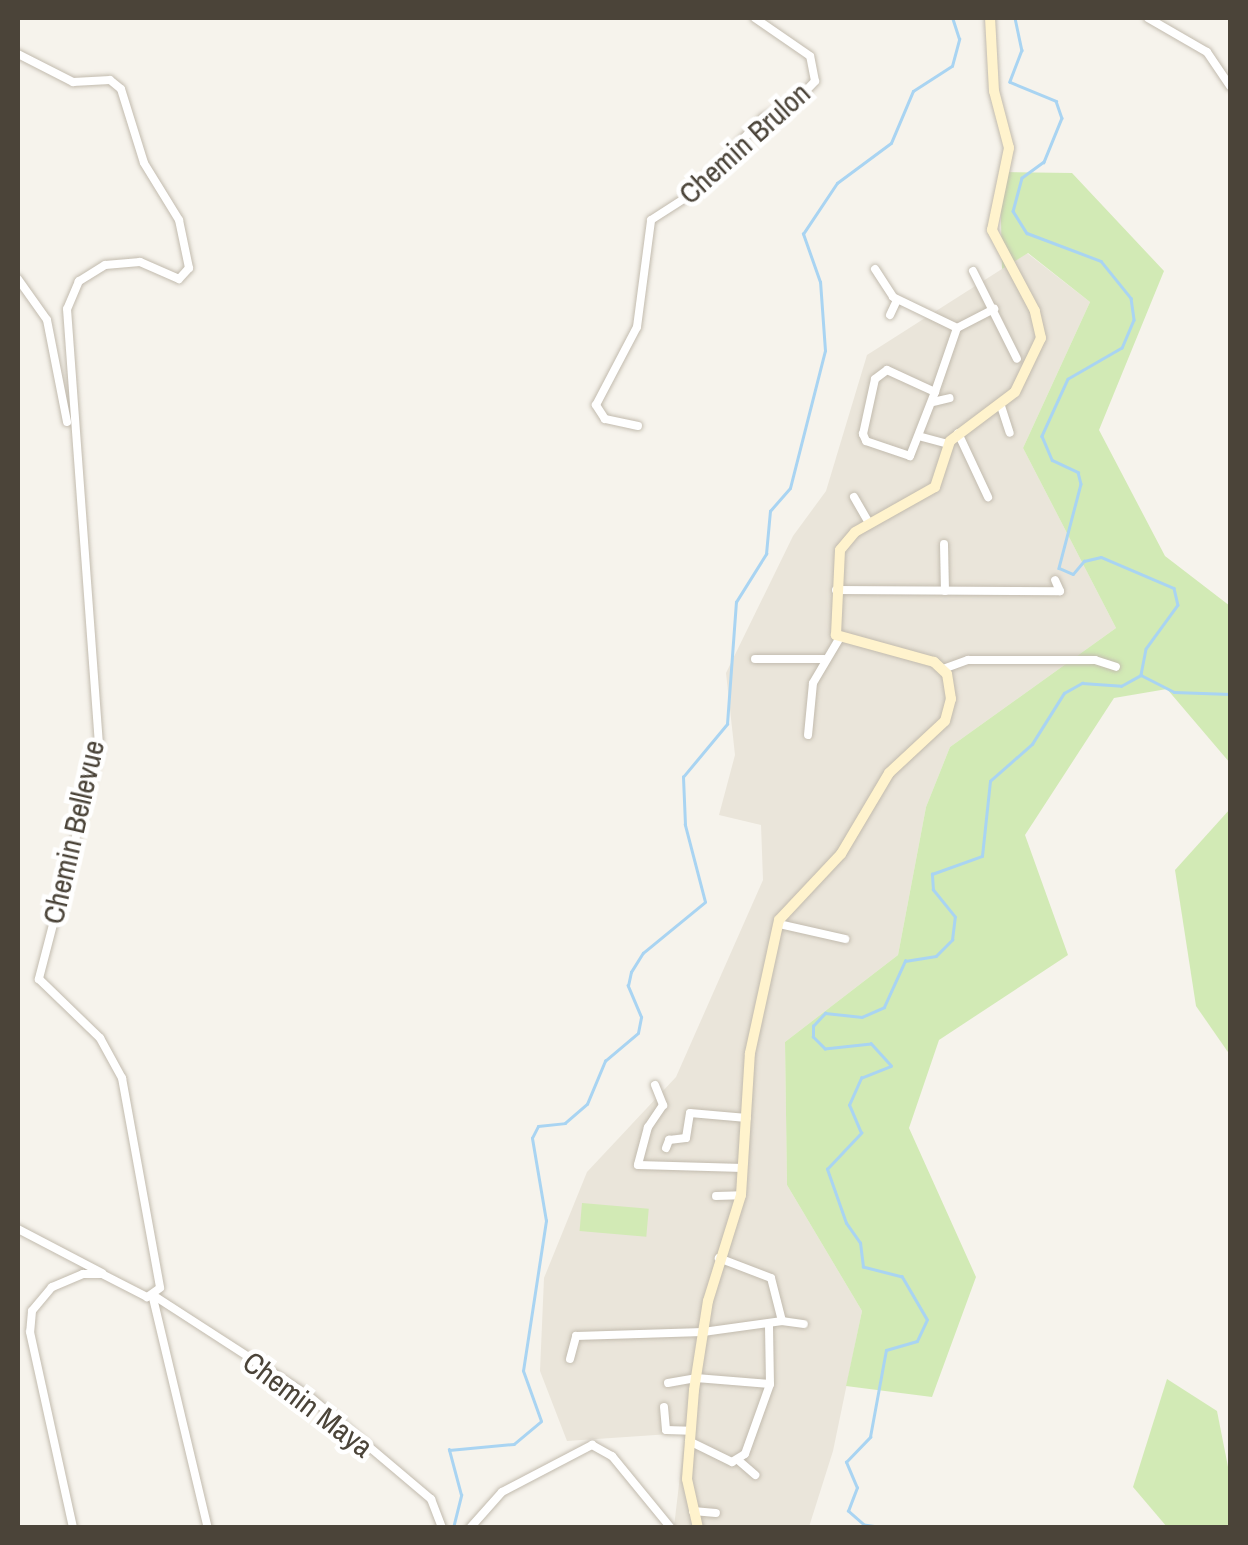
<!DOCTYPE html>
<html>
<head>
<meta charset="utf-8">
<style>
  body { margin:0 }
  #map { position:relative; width:1248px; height:1545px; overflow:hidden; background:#f6f3ec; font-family:"Archivo Narrow",sans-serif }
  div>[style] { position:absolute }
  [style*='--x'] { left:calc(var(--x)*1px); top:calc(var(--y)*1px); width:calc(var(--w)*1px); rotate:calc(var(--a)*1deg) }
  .residential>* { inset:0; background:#eae5da }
  .green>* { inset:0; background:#d2eab5; transform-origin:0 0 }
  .stream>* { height:2.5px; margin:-1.25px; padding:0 1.25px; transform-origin:1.25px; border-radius:1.25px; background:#a9d4f2 }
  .roads { filter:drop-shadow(0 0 2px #c2bbae) drop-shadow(0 0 2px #c2bbae) }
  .street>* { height:8px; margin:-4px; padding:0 4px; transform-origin:4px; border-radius:4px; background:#fff }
  .secondary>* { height:10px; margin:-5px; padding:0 5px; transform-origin:5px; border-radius:5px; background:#fff3cd }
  span { translate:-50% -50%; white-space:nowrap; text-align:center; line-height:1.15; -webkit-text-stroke:9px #fff; paint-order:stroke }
  .street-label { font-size:30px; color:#4b4439 }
  .frame { position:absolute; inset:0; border:20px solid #4b4439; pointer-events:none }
</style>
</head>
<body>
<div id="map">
  <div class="residential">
    <div style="clip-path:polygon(1027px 253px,1090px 302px,1023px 448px,1116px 628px,950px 747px,926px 807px,898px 955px,785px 1042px,787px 1185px,862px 1311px,833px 1451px,809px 1527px,674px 1527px,685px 1433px,567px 1441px,540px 1371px,544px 1278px,587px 1172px,676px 1077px,763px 880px,761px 825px,719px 815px,735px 755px,726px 673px,793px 536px,826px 491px,867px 355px)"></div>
  </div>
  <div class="green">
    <div style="clip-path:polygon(1000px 172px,1072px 173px,1164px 271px,1099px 430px,1165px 556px,1230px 606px,1230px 763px,1167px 689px,1114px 698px,1025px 835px,1068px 955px,939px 1040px,909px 1128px,976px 1277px,932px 1397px,846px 1386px,862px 1311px,787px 1185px,785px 1042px,898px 955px,926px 807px,950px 747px,1116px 628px,1023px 448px,1090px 302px,1028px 253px,1002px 269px)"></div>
    <div style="clip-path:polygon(1230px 809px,1230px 1055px,1196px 1006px,1175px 870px)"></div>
    <div style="left:582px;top:1203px;width:67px;height:28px;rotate:5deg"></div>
    <div style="clip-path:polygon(1167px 1379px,1217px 1411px,1230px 1477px,1230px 1527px,1167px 1527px,1133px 1487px)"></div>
  </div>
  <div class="stream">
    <div style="--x:1015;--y:18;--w:33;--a:78"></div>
    <div style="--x:1022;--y:50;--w:34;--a:111"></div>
    <div style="--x:1010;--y:82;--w:50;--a:22.4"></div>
    <div style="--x:1056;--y:101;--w:18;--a:71"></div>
    <div style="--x:1062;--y:118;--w:48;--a:112.2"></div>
    <div style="--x:1044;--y:162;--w:27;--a:144"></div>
    <div style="--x:1022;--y:178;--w:34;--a:105"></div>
    <div style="--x:1013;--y:211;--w:26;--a:58"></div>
    <div style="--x:1027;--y:233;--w:79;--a:20.7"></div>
    <div style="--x:1101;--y:261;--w:48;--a:51"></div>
    <div style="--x:1131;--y:298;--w:22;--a:82"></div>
    <div style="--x:1134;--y:320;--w:30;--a:113"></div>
    <div style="--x:1122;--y:348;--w:62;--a:150.1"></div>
    <div style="--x:1068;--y:379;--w:63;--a:114.5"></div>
    <div style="--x:1042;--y:436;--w:26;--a:67"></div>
    <div style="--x:1052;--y:460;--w:29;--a:25"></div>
    <div style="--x:1078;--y:472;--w:12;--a:76"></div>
    <div style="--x:1081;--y:484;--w:87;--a:104.7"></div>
    <div style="--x:1059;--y:568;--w:15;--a:23"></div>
    <div style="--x:1073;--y:574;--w:17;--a:-50"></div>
    <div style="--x:1084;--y:561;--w:17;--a:-13"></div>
    <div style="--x:1101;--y:557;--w:79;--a:23"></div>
    <div style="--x:1174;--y:588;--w:17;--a:77"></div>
    <div style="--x:1178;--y:605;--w:54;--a:126"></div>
    <div style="--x:1146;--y:649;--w:26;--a:101"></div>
    <div style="--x:1141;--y:675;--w:37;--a:27"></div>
    <div style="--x:1174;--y:692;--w:56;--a:2"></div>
    <div style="--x:453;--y:1528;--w:34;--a:-76"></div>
    <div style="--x:461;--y:1495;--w:47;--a:-104.9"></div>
    <div style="--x:449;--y:1450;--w:65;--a:-5.3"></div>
    <div style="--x:514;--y:1444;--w:35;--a:-40"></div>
    <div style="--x:541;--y:1421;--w:53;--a:-109.8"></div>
    <div style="--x:523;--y:1371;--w:152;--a:-81.3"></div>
    <div style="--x:546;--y:1221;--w:84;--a:-99.6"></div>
    <div style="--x:532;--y:1138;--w:13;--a:-63"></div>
    <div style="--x:538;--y:1126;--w:27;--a:-6"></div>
    <div style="--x:565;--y:1123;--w:29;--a:-41"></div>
    <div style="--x:587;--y:1104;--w:47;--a:-67.3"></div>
    <div style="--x:605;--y:1061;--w:43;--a:-40.3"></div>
    <div style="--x:638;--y:1033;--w:16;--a:-79"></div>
    <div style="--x:641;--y:1017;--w:34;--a:-113"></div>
    <div style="--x:628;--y:986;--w:14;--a:-78"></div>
    <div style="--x:631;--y:972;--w:22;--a:-58"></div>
    <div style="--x:643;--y:953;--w:80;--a:-39.4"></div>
    <div style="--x:705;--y:902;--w:80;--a:-104.6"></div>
    <div style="--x:685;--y:825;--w:48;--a:-92.4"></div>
    <div style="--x:683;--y:777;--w:69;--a:-50.3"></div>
    <div style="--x:727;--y:724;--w:122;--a:-85.8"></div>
    <div style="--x:736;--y:602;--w:57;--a:-58"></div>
    <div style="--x:766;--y:554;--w:43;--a:-84.7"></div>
    <div style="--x:770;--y:511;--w:30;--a:-49"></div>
    <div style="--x:790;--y:488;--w:141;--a:-75.7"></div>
    <div style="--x:825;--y:351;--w:69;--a:-94.1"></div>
    <div style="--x:820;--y:282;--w:51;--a:-109.5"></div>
    <div style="--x:803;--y:234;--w:61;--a:-56.3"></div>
    <div style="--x:837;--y:183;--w:67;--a:-36.5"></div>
    <div style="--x:891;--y:143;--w:56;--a:-67.1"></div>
    <div style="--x:913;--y:91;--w:46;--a:-32.7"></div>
    <div style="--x:952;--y:66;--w:28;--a:-75"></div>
    <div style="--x:959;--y:39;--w:22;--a:-108"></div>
    <div style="--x:885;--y:1528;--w:21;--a:-172"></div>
    <div style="--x:864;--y:1525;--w:21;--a:-139"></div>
    <div style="--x:848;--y:1511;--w:25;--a:-69"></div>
    <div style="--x:857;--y:1488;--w:28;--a:-113"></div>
    <div style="--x:846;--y:1462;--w:35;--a:-46"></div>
    <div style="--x:870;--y:1437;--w:88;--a:-79.6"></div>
    <div style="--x:886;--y:1350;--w:32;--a:-16"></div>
    <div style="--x:917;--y:1341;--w:23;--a:-65"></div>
    <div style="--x:927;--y:1320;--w:50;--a:-120.2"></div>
    <div style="--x:902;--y:1277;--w:40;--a:-165.6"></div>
    <div style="--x:863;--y:1267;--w:24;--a:-97"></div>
    <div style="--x:860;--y:1243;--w:24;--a:-125"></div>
    <div style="--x:846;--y:1223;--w:57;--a:-109.4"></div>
    <div style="--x:827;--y:1169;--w:50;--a:-46.6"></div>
    <div style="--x:861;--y:1133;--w:30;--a:-113"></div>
    <div style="--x:849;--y:1105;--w:30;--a:-66"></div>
    <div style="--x:861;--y:1078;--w:32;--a:-22"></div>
    <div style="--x:891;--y:1066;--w:30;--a:-132"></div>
    <div style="--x:871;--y:1044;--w:46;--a:173.8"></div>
    <div style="--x:825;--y:1049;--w:17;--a:-135"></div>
    <div style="--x:813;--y:1037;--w:11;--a:-90"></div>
    <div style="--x:813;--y:1026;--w:18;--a:-47"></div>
    <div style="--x:825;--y:1013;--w:37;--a:6"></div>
    <div style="--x:862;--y:1017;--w:24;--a:-24"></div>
    <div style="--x:884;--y:1007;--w:51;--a:-65.5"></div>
    <div style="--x:905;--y:961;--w:31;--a:-9"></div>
    <div style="--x:936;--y:956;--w:23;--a:-45"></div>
    <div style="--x:952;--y:940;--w:23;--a:-83"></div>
    <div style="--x:955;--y:917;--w:35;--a:-129"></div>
    <div style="--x:933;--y:890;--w:16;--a:-94"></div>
    <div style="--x:932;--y:874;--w:53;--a:-19.8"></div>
    <div style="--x:982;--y:856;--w:75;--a:-83.9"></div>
    <div style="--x:990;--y:781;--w:56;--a:-41.4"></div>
    <div style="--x:1032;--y:744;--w:60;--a:-57.9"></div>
    <div style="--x:1064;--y:693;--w:21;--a:-29"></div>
    <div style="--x:1082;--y:683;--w:39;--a:4"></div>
    <div style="--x:1121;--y:686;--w:23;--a:-29"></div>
  </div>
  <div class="roads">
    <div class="street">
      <div style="--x:1148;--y:18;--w:68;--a:30"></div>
      <div style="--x:1207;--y:52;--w:41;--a:55.9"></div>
      <div style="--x:18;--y:54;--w:62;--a:27"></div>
      <div style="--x:73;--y:82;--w:37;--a:-3"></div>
      <div style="--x:110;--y:80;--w:14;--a:39"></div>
      <div style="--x:121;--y:89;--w:77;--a:72.7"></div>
      <div style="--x:144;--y:163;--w:67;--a:58.4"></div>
      <div style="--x:179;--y:220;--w:49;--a:78.2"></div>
      <div style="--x:189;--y:268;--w:15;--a:132"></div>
      <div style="--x:179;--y:279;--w:43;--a:-156.4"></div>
      <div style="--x:140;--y:262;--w:35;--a:175"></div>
      <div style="--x:105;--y:265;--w:31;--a:148"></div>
      <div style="--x:79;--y:281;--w:30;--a:113"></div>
      <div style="--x:67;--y:309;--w:440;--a:85.8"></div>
      <div style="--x:99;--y:748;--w:239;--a:104.6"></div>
      <div style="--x:39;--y:979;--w:85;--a:44"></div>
      <div style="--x:100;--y:1038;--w:46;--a:61.2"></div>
      <div style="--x:122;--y:1078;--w:213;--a:79.7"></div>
      <div style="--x:160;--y:1288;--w:16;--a:145"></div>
      <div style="--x:147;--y:1297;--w:51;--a:-152.9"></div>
      <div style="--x:102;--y:1274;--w:19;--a:180"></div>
      <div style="--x:83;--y:1274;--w:34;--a:157"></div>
      <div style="--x:52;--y:1287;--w:31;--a:130"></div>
      <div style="--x:32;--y:1311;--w:21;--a:95"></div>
      <div style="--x:30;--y:1332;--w:201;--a:77.6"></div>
      <div style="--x:875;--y:269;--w:33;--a:57"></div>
      <div style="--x:893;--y:297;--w:71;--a:25.8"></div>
      <div style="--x:957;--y:328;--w:68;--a:109"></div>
      <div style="--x:973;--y:271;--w:98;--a:63.4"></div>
      <div style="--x:18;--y:279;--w:50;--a:54.7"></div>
      <div style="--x:47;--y:320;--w:104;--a:78.9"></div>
      <div style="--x:890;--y:315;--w:17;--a:-65"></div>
      <div style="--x:957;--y:328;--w:42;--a:-27.2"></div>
      <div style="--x:887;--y:370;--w:53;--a:24.6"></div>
      <div style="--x:935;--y:392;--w:69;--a:111.3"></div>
      <div style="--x:910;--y:456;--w:46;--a:-161.2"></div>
      <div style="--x:866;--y:441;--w:8;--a:-113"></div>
      <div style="--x:863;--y:434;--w:56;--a:-77.7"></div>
      <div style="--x:875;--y:379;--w:15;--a:-37"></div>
      <div style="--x:933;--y:402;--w:17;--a:-13"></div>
      <div style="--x:1001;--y:406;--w:28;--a:72"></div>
      <div style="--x:638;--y:426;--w:34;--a:-168"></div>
      <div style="--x:605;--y:419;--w:17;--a:-123"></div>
      <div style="--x:596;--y:405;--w:88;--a:-62.3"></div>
      <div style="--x:637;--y:327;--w:108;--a:-82.5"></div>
      <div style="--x:651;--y:220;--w:46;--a:-32.7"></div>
      <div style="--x:690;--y:195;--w:106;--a:-46.5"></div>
      <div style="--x:763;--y:118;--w:36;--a:-27"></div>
      <div style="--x:795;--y:102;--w:29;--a:-46"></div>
      <div style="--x:815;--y:81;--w:25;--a:-101"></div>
      <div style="--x:810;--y:56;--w:67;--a:-145.4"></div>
      <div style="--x:958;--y:433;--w:71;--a:64.9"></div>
      <div style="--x:922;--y:437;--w:28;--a:15"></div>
      <div style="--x:854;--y:497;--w:30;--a:60"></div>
      <div style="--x:944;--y:544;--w:47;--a:88.8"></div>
      <div style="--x:836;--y:590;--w:224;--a:0.3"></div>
      <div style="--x:1060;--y:591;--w:12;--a:-114"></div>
      <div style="--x:755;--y:659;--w:69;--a:0"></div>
      <div style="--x:943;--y:669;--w:27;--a:-20"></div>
      <div style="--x:968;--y:660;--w:127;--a:0"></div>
      <div style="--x:1095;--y:660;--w:22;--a:18"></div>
      <div style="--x:808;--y:735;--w:52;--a:-84.5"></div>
      <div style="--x:813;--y:683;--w:51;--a:-59.4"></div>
      <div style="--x:779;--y:924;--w:68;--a:12.8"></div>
      <div style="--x:655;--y:1085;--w:22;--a:68"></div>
      <div style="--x:663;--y:1105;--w:27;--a:124"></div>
      <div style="--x:648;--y:1127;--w:39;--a:105"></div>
      <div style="--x:638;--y:1165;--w:105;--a:1.6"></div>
      <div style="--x:666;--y:1148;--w:9;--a:-69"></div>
      <div style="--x:669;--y:1140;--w:17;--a:-7"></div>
      <div style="--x:686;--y:1138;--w:25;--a:-81"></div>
      <div style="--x:690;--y:1113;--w:57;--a:5"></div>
      <div style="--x:716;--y:1196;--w:25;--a:-2"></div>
      <div style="--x:18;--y:1229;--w:95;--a:27.6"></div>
      <div style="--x:156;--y:1297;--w:182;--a:32.9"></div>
      <div style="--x:309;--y:1396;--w:160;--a:40.2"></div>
      <div style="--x:431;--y:1499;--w:31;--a:69"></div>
      <div style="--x:153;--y:1298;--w:236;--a:76.6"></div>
      <div style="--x:782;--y:1321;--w:22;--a:8"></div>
      <div style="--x:570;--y:1359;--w:24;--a:-75"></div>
      <div style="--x:576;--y:1336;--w:127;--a:-1.8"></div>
      <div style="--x:703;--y:1332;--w:80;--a:-7.9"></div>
      <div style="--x:782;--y:1321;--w:44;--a:-104.3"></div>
      <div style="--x:771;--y:1278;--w:56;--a:-159"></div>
      <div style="--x:668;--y:1383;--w:28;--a:-10"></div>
      <div style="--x:696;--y:1378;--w:74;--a:4.6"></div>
      <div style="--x:664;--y:1407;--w:23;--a:85"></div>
      <div style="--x:666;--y:1430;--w:24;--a:2"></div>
      <div style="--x:689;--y:1441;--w:48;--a:26"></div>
      <div style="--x:732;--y:1462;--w:15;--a:-32"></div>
      <div style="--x:745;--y:1454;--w:74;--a:-70.3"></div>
      <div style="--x:770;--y:1384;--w:59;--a:-91"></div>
      <div style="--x:738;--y:1460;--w:23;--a:41"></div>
      <div style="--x:693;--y:1511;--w:23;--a:5"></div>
      <div style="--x:470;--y:1528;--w:48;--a:-48.4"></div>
      <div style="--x:502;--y:1492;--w:102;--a:-27.6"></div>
      <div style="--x:592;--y:1445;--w:23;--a:29"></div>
      <div style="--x:612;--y:1456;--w:93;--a:50.7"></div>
    </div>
    <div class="secondary">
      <div style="--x:698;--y:1528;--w:50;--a:-102.7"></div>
      <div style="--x:687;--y:1479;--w:89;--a:-85.5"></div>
      <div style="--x:694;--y:1390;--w:90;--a:-81.1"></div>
      <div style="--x:708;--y:1301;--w:111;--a:-72.7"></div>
      <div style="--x:741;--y:1195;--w:142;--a:-86.4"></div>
      <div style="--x:750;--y:1053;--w:136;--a:-77.7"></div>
      <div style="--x:779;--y:920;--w:91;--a:-46.8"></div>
      <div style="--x:841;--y:854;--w:94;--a:-59.3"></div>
      <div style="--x:889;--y:773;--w:76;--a:-42.9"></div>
      <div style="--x:945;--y:721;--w:23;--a:-75"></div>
      <div style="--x:951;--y:699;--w:25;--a:-99"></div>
      <div style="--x:947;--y:674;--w:18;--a:-137"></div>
      <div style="--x:934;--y:662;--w:102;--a:-164.6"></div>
      <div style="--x:836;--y:635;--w:85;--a:-87.3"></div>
      <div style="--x:840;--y:550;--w:23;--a:-50"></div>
      <div style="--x:855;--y:532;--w:92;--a:-29.4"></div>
      <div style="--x:935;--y:487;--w:48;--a:-71.9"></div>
      <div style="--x:950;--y:441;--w:81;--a:-37"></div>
      <div style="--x:1015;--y:392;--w:60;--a:-64.3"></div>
      <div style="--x:1041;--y:338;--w:28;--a:-103"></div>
      <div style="--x:1035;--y:311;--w:92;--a:-118"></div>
      <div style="--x:992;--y:230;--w:84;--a:-78.3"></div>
      <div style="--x:1009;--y:148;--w:59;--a:-104.7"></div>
      <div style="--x:994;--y:91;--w:73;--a:-93.1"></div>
    </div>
  </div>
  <div class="street-label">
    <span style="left:744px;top:143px;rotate:-42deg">Chemin Brulon</span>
    <span style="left:73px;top:832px;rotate:-77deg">Chemin Bellevue</span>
    <span style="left:308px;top:1404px;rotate:37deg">Chemin Maya</span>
  </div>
  <div class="frame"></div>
</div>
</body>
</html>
